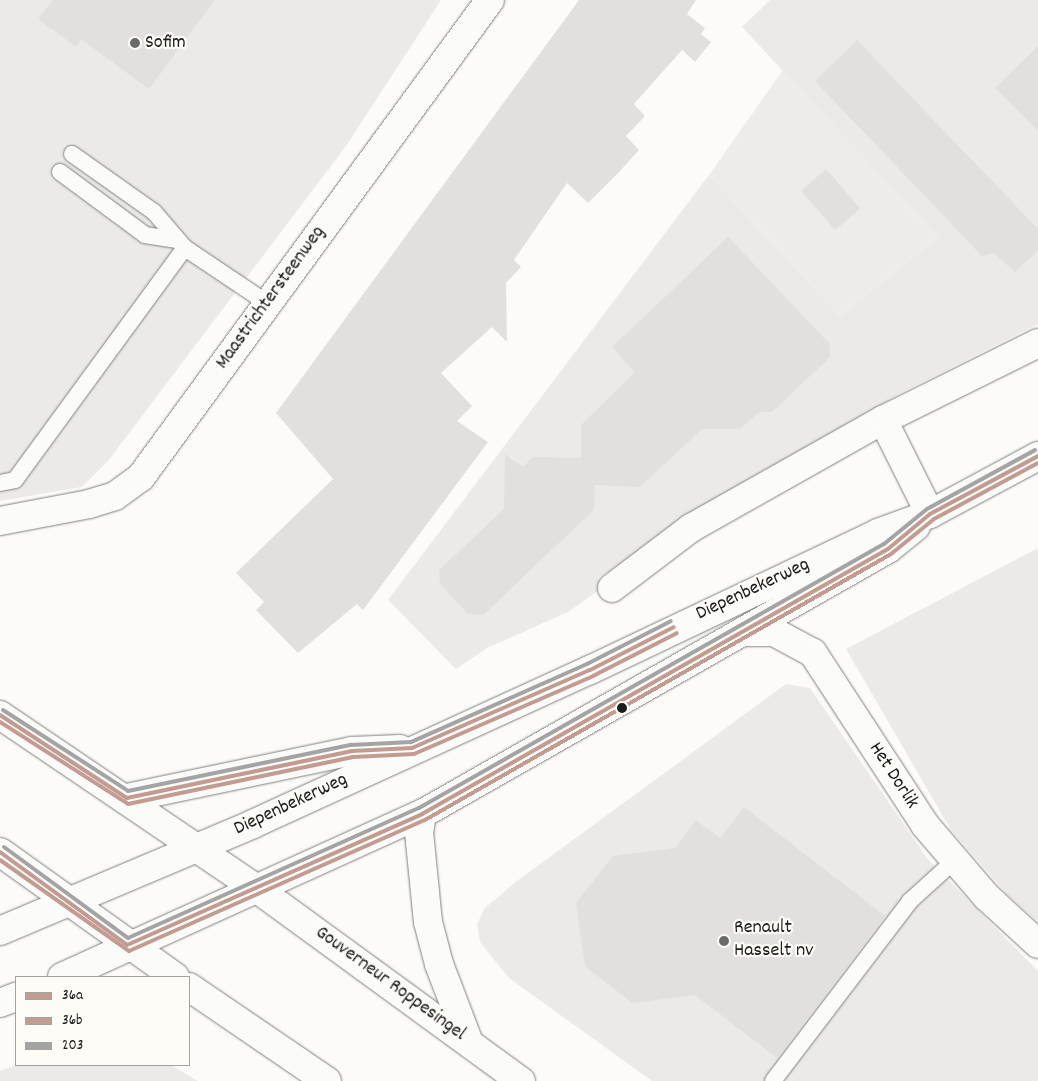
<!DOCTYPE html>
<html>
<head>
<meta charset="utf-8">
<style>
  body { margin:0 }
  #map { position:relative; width:1038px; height:1081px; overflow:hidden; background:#fcfbf8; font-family:Dekko,sans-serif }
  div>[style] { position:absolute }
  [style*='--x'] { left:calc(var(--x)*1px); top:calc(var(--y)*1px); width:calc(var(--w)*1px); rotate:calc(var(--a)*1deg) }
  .built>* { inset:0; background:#ebeae8 }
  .green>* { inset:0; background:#edece8 }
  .building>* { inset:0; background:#e1e0de; transform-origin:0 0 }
  .roads { filter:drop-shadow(0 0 1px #81807f) drop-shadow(0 0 1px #81807f) }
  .service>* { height:16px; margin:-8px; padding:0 8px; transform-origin:8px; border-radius:8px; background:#fbfbf9 }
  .minor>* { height:28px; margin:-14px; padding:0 14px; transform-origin:14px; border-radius:14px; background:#fbfbf9 }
  .secondary>* { height:28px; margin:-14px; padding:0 14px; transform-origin:14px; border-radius:14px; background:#fbfbf9 }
  .trunk>* { height:28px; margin:-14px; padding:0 14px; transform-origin:14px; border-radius:14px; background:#fbfbf9 }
  .bus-1>* { height:4px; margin:-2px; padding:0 2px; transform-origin:2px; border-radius:2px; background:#c29b91 }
  .bus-2>* { height:4px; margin:-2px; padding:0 2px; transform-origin:2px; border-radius:2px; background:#c29b91 }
  .bus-3>* { height:4px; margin:-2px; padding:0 2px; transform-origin:2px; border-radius:2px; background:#a4a4a4 }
  .dots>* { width:14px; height:14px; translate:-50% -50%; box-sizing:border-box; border:2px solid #fdfcf7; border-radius:50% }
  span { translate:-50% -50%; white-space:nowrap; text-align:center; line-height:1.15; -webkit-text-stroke:4.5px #fdfcf7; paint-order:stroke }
  .poi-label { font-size:20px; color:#1c1c1c }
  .left { translate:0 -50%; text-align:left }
  .street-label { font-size:20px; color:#1c1c1c }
  .legend { position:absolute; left:15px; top:976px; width:175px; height:90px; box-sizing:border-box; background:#fdfcf7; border:1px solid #a3a29f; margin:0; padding:6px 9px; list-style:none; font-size:15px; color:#1c1c1c }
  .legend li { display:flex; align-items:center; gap:10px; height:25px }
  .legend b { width:25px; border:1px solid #a3a29f }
</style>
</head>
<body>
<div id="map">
  <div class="built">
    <div style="clip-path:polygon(0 0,441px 0,346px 146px,108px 461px,82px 487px,0 501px)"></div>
    <div style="clip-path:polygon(770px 0,1038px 0,1038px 324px,901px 393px,717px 500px,598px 578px,602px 588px,568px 612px,487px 648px,456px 669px,388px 600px,709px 175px,840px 316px,938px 237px,742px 27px)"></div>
    <div style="clip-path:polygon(1038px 548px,1038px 922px,1008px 895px,951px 830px,846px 649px)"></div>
    <div style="clip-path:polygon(786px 684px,810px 688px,927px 858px,1038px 971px,1038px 1081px,652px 1081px,509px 978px,480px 942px,477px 924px,485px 908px,517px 881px)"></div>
    <div style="clip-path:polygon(16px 1065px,171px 1065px,198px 1081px,0 1081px,0 1071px)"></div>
  </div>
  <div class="green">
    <div style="clip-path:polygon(783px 70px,938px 237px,840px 316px,709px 175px)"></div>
  </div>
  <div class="building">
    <div style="clip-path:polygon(53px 0,215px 0,149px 89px,81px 39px,76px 47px,38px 19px)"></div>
    <div style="clip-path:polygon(579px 0,696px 0,687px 14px,705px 28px,701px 34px,711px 42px,695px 62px,682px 50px,634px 104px,645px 116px,626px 136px,639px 150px,621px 170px,588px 203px,567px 183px,514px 260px,521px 267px,506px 283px,507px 342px,492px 327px,441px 373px,472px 406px,457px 421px,488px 442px,363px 610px,357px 604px,298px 653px,256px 610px,264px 602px,236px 573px,333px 479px,276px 413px)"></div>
    <div style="clip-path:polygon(857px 40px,1038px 229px,1038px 251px,1015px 272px,994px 253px,982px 256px,815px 81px)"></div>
    <div style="clip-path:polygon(1038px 46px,1038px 131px,995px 88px)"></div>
    <div style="left:826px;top:169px;width:52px;height:33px;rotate:49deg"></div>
    <div style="clip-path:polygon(728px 237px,830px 344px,830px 357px,772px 412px,759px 412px,740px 429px,702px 429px,640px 487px,595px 485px,594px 510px,483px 615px,468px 614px,440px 584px,439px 570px,504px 509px,505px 454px,523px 467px,533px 457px,581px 458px,581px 425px,635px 372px,612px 347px)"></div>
    <div style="clip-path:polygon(744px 807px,885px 916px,777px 1058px,695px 995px,632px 1003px,585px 966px,576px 903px,613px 856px,675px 848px,696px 820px,720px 838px)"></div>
  </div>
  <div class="roads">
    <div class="service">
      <div style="--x:72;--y:154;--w:100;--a:35.3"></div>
      <div style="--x:154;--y:212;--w:48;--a:49.3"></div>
      <div style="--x:185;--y:248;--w:99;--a:33.9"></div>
      <div style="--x:60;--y:172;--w:106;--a:36.5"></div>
      <div style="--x:145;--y:235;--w:31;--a:9"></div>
      <div style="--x:0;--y:483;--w:15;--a:-11"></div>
      <div style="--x:15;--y:480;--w:288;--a:-53.8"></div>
      <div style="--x:773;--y:1081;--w:226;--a:-52.7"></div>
      <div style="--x:910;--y:901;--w:61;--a:-42.3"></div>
    </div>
    <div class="minor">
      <div style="--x:883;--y:420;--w:105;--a:63.4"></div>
      <div style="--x:0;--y:521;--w:91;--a:-10.8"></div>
      <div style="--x:89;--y:504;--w:27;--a:-17"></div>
      <div style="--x:115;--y:496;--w:32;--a:-36"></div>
      <div style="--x:141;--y:477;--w:591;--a:-53.81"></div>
      <div style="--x:612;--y:588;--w:99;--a:-37.2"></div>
      <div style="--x:691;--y:528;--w:220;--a:-29.4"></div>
      <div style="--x:883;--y:420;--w:173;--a:-26.4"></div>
      <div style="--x:742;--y:632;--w:32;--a:0"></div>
      <div style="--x:774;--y:632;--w:44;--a:28.3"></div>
      <div style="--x:813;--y:653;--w:205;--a:56.9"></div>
      <div style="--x:925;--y:825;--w:95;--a:49.3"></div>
      <div style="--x:987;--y:897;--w:69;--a:42.7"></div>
    </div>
    <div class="secondary">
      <div style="--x:127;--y:798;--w:230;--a:-11.8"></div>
      <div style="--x:352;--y:751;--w:48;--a:-2.4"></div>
      <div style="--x:422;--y:814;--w:18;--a:99"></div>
      <div style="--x:419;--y:832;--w:90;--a:84.3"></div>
      <div style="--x:428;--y:922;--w:43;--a:75.3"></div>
      <div style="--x:439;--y:964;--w:81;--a:69.1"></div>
      <div style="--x:0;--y:931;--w:275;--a:-22.9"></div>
      <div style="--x:253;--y:824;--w:371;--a:-24.6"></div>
      <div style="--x:590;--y:670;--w:319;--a:-25.4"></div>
      <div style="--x:878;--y:533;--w:55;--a:-20.1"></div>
      <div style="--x:930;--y:514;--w:123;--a:-28.2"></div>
      <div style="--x:62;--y:977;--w:395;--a:-24.4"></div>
      <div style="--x:422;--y:814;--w:536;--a:-29.63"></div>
      <div style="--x:888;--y:549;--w:36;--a:-39"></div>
      <div style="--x:0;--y:1003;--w:17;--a:-21"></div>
    </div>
    <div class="trunk">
      <div style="--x:0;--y:715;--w:309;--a:34.1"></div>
      <div style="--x:256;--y:888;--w:328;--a:36.1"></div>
      <div style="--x:0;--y:852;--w:215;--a:35.5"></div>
      <div style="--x:189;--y:987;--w:167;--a:34.3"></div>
    </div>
  </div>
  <div class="bus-1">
    <div style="--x:0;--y:715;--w:152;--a:33.2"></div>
    <div style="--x:127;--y:798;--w:230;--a:-11.8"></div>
    <div style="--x:352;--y:751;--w:60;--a:-2.9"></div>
    <div style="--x:412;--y:748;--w:194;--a:-23.7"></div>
    <div style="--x:590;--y:670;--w:94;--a:-27.1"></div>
    <div style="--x:0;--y:852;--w:157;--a:36.2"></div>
    <div style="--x:127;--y:945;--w:323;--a:-23.9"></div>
    <div style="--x:422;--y:814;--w:536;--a:-29.63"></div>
    <div style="--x:888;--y:549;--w:55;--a:-39.8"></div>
    <div style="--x:930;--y:514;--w:123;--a:-28.2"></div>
  </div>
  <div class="bus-2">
    <div style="--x:0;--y:722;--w:152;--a:32.6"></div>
    <div style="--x:128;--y:804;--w:230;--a:-11.8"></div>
    <div style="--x:353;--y:757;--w:61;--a:-2.8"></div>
    <div style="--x:414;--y:754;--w:195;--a:-23.5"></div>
    <div style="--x:593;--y:676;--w:94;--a:-27.1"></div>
    <div style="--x:0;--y:860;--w:158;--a:35.2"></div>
    <div style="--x:129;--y:951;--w:324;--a:-23.9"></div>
    <div style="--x:425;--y:820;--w:537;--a:-29.72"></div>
    <div style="--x:891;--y:554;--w:55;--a:-39.1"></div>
    <div style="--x:934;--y:519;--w:118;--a:-28.3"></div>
  </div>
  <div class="bus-3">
    <div style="--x:3;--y:710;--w:149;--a:32.9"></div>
    <div style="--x:128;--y:791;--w:228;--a:-11.7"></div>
    <div style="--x:351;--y:745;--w:60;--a:-2.9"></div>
    <div style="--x:411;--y:742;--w:193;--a:-23.9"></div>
    <div style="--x:587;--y:664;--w:94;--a:-27.1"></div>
    <div style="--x:4;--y:847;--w:154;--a:36.3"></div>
    <div style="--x:128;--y:938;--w:319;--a:-24.1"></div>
    <div style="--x:419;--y:808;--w:535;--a:-29.59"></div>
    <div style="--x:884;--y:544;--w:55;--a:-39.1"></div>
    <div style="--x:927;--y:509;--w:123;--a:-28.6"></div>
  </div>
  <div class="dots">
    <div style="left:135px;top:43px;background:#6a6a69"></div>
    <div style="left:622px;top:708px;background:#1c1c1c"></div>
    <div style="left:724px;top:941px;background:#6a6a69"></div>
  </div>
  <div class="poi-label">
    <span class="left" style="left:145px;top:43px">Sofim</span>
    <span class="left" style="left:734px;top:940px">Renault<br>Hasselt nv</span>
  </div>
  <div class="street-label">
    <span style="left:271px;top:298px;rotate:-54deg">Maastrichtersteenweg</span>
    <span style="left:753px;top:590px;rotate:-25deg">Diepenbekerweg</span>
    <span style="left:893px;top:776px;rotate:57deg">Het Dorlik</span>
    <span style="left:291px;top:805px;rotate:-25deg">Diepenbekerweg</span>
    <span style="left:390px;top:984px;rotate:36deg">Gouverneur Roppesingel</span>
  </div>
  <ul class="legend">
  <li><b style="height:6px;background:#c29b91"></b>36a</li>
  <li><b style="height:6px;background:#c29b91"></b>36b</li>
  <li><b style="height:6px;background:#a4a4a4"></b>203</li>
  </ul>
</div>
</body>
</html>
